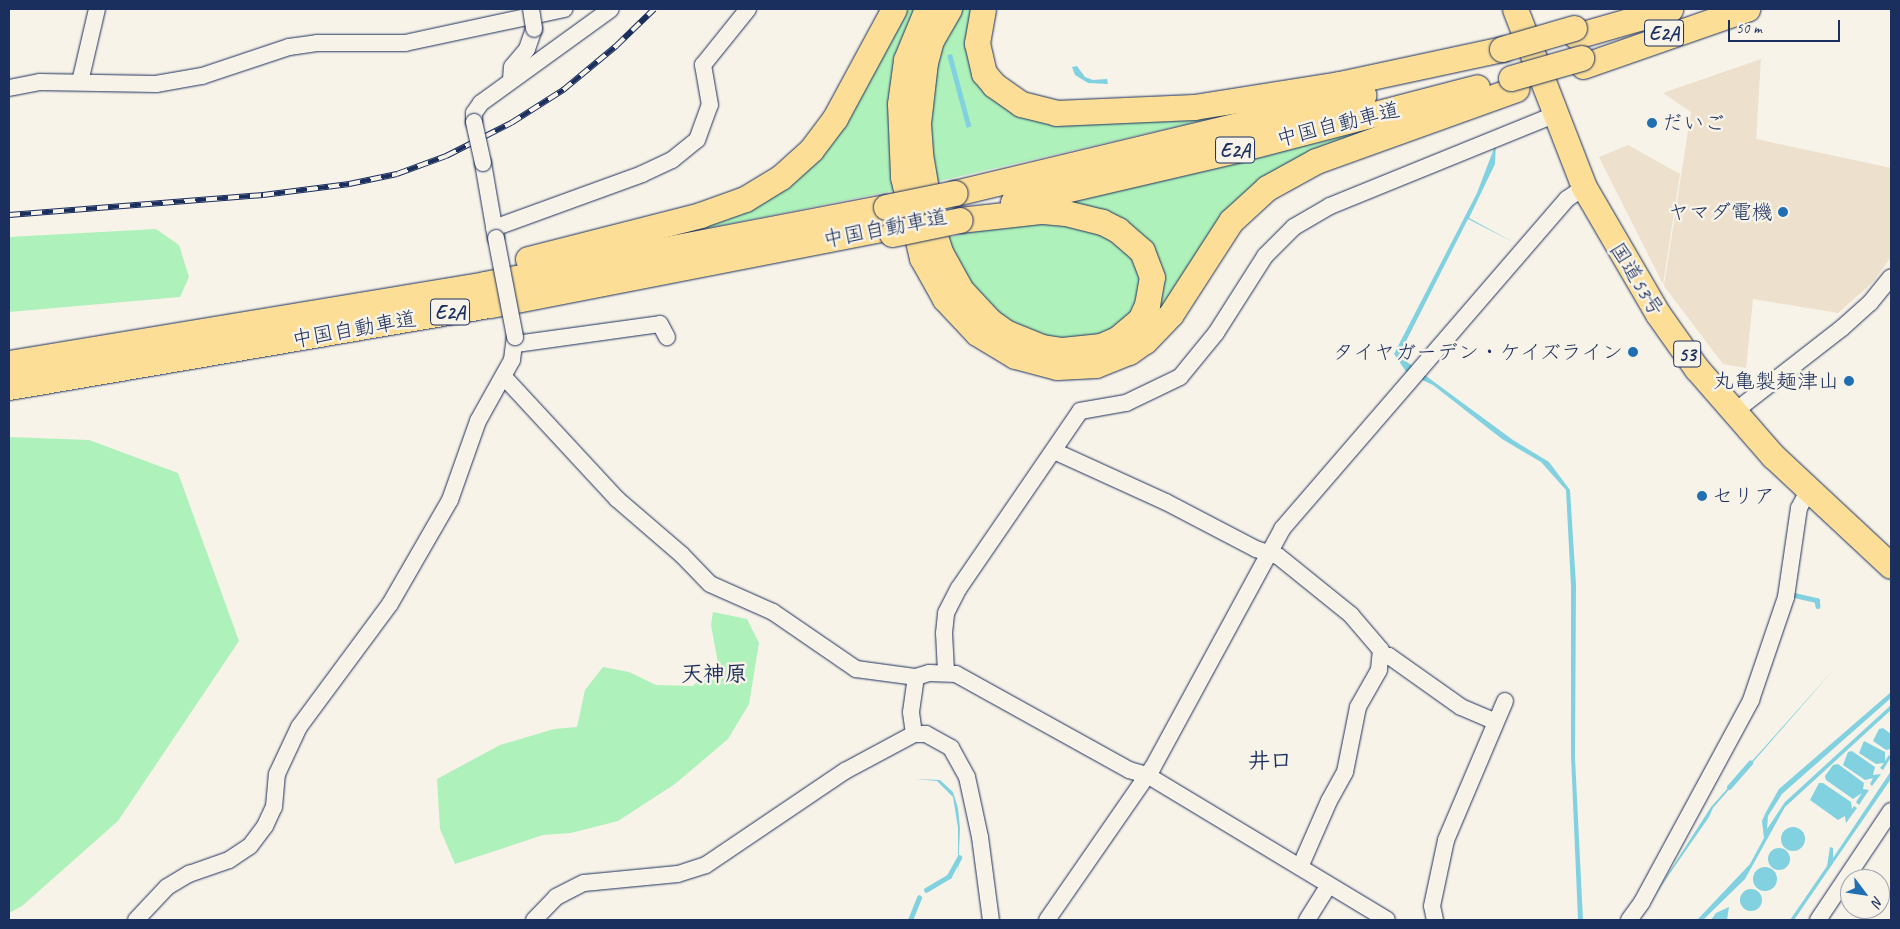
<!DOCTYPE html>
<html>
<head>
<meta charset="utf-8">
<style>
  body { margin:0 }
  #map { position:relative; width:1900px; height:929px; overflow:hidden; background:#f7f3e8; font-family:Caveat,"Klee One",sans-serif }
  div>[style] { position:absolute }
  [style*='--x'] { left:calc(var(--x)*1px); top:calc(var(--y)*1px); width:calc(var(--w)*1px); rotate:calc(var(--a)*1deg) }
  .built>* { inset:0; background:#ede0cc }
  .green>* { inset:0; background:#aef1ba }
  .water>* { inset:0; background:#82d1e0; transform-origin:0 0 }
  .round { border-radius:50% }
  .stream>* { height:4.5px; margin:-2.25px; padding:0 2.25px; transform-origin:2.25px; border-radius:2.25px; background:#82d1e0 }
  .roads { filter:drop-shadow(0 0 1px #1b2f5e) drop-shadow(0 0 1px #1b2f5e) }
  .minor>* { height:16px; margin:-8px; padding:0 8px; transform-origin:8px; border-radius:8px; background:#f7f3e8 }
  .highway>* { height:25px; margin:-12.5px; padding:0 12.5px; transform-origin:12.5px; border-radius:12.5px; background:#fcde96 }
  .rail>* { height:5.5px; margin-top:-2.75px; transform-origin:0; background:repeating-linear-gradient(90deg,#f7f3e8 0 11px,#1b2f5e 0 22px); box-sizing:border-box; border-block:1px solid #1b2f5e }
  .bridges { filter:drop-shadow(0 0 1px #1b2f5e) drop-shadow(0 0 1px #1b2f5e) }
  .minor-bridge>* { height:16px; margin:-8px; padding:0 8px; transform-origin:8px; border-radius:8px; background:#f7f3e8 }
  .highway-bridge>* { height:25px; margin:-12.5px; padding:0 12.5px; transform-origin:12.5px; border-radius:12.5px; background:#fcde96 }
  .dots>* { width:14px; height:14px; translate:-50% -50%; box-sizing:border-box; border:2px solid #f7f3e8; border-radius:50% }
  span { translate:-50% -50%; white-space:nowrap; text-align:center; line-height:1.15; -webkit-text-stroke:5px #f7f3e8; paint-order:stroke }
  .shield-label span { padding:1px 4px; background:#f7f3e8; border:1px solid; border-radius:4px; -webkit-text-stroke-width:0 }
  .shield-label { font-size:20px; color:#1b2f5e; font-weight:700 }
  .poi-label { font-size:21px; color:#1b2f5e }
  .left { translate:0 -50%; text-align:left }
  .right { translate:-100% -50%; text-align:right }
  .street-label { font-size:21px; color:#1b2f5e }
  .neighbourhood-label { font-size:22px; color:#1b2f5e; font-weight:700 }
  .frame { position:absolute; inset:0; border:10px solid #1b2f5e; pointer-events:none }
  .north { position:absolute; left:1840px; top:869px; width:50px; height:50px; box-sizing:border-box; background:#f7f3e8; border:1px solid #9fa5b1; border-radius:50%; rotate:121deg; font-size:14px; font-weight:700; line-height:20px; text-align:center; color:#1b2f5e }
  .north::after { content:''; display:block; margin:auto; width:18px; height:22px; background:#1f6fb2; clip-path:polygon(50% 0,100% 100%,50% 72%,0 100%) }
  .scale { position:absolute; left:1728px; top:20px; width:112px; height:22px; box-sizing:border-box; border:2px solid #1b2f5e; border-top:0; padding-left:6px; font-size:15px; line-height:18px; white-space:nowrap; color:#1b2f5e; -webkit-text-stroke:4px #f7f3e8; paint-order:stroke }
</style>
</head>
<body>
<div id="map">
  <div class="built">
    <div style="clip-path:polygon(1761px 59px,1756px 139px,1891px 168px,1891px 257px,1873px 282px,1838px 313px,1753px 299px,1746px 368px,1723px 364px,1664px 286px,1691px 112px,1663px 93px)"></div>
    <div style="clip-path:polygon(1628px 145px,1680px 174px,1663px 284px,1599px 157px)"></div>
  </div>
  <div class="green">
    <div style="clip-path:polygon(903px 9px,921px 9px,897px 190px,699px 230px,650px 236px,772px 191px)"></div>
    <div style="clip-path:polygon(962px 9px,974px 9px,968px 35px,1015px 109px,1309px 96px,931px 183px,931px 81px,946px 30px)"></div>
    <div style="clip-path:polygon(1384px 126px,1298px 161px,1146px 331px,1160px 277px,1064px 203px)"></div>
    <div style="clip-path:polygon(1070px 221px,1108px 234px,1132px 256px,1141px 282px,1130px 315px,1099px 337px,1048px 339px,1019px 329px,978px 297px,946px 238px,1003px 225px)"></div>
    <div style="clip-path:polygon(156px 229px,179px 245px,189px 277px,180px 297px,9px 312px,9px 237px)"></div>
    <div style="clip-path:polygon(9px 437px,89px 440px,178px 473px,239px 641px,118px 821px,22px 906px,9px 913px)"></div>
    <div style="clip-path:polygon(713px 612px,747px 619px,759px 643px,749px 704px,728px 739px,675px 784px,618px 821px,571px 833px,543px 835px,455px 864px,440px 829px,437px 779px,500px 745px,554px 729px,577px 727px,585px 690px,603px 667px,629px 672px,656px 685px,693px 686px,718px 663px,711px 625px)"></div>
  </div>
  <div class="water">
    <div style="left:952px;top:54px;width:75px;height:5px;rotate:75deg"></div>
    <div style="clip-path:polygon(1077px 66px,1085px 77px,1093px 80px,1107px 79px,1108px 84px,1088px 83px,1075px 75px,1072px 67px)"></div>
    <div style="clip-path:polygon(1496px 143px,1495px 164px,1469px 218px,1515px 243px,1468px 219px,1400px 353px,1403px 359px,1513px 440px,1549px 462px,1570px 490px,1576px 585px,1575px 758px,1583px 920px,1578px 920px,1571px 755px,1571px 586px,1566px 490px,1541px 462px,1502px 439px,1433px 385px,1407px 373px,1394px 354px,1477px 193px)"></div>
    <div style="clip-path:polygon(1835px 668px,1713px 808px,1709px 817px,1650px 902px,1711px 807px)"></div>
    <div style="clip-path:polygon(1891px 692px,1891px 698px,1782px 794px,1768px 816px,1767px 829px,1785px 802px,1891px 705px,1891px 710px,1785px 807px,1745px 879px,1703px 920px,1697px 920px,1750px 864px,1764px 838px,1762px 821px,1766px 812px,1779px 789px)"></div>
    <div style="clip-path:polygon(1883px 728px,1891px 734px,1891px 749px,1886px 750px,1873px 741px,1879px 729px)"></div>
    <div style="clip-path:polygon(1864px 741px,1885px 752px,1885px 761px,1889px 755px,1891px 757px,1883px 770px,1880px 768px,1884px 763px,1876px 764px,1859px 753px)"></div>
    <div style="clip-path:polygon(1852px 751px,1875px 767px,1873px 775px,1881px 774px,1872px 786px,1870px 784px,1873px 778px,1865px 780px,1843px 765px,1848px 752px)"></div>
    <div style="clip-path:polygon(1838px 764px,1864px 783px,1863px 789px,1869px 790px,1859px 805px,1856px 802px,1862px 793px,1853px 799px,1826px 780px,1825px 776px,1833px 765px)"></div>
    <div style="clip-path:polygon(1891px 771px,1891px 779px,1794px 920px,1790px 920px,1827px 866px,1830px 847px,1833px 848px,1833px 858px)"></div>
    <div style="clip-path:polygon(915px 779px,940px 780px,953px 792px,958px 808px,960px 828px,958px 876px,958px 828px,953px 797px,937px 781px)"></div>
    <div style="clip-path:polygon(1819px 783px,1823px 783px,1851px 802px,1852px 809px,1854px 806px,1857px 808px,1846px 823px,1845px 816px,1838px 820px,1810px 800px)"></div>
    <div class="round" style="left:1781px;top:827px;width:24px;height:24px"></div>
    <div class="round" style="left:1768px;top:848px;width:22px;height:22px"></div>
    <div class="round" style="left:1753px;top:867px;width:24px;height:24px"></div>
    <div class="round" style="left:1740px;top:889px;width:22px;height:22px"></div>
    <div style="clip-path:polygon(1729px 907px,1727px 920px,1711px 920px,1716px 913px)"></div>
  </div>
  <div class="stream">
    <div style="--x:1790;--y:594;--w:28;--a:13"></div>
    <div style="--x:1817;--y:600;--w:6;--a:81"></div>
    <div style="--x:1729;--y:787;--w:32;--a:-49"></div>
    <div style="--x:926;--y:890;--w:27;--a:-31"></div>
    <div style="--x:949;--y:876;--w:21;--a:-61"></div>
    <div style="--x:910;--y:920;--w:24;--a:-68"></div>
  </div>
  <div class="roads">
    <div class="minor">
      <div style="--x:511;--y:80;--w:13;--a:-86"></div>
      <div style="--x:512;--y:67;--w:23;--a:-50"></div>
      <div style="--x:527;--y:49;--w:21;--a:-71"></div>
      <div style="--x:80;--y:82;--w:75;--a:-76.9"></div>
      <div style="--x:9;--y:88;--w:32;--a:-11"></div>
      <div style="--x:40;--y:82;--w:116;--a:1"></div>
      <div style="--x:156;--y:84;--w:47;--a:-9.9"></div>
      <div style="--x:202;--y:76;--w:92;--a:-18.4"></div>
      <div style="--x:289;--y:47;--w:28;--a:-8"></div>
      <div style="--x:317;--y:43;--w:88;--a:0"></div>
      <div style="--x:405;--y:43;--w:163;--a:-12.1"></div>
      <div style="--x:474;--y:122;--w:9;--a:-90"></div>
      <div style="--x:474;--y:113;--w:12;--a:-55"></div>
      <div style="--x:481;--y:103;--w:160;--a:-35.9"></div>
      <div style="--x:483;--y:163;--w:76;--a:80.2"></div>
      <div style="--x:494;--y:228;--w:158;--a:-20"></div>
      <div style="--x:642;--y:174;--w:33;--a:-25"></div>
      <div style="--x:672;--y:160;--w:32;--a:-39"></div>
      <div style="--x:697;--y:140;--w:37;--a:-70"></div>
      <div style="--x:710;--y:105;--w:41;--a:-99.9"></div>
      <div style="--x:703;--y:65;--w:72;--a:-51.2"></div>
      <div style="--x:516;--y:344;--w:145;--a:-7.9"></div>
      <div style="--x:660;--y:324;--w:15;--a:62"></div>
      <div style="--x:504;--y:377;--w:166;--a:47.2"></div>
      <div style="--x:617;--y:499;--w:86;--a:40.7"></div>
      <div style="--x:682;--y:555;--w:40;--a:46"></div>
      <div style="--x:710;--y:584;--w:69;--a:24"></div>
      <div style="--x:773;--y:612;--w:101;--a:34.5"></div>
      <div style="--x:856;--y:669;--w:61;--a:7.6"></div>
      <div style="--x:916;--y:677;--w:14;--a:-17"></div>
      <div style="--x:929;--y:673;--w:27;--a:2"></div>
      <div style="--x:956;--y:674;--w:198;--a:29"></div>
      <div style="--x:1129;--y:770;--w:19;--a:16"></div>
      <div style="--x:1147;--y:775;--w:280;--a:31.1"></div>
      <div style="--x:1734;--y:412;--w:137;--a:-37.9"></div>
      <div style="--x:1842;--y:328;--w:38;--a:-42"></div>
      <div style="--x:1870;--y:303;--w:33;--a:-51"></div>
      <div style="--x:1054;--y:451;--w:123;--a:24.5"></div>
      <div style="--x:1166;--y:502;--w:102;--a:27.6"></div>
      <div style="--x:1256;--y:549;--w:23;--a:18"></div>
      <div style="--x:1278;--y:556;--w:94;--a:38.9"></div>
      <div style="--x:1351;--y:615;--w:46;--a:49.4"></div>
      <div style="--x:1381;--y:650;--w:20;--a:96"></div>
      <div style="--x:1379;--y:670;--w:43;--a:119.6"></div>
      <div style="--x:1358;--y:707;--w:66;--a:101.3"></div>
      <div style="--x:1345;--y:772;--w:33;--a:119"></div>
      <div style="--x:1329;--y:801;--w:72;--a:113.7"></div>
      <div style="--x:1383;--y:657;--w:6;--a:-9"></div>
      <div style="--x:1389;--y:656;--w:88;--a:35.3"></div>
      <div style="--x:1461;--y:707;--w:36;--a:23"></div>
      <div style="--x:946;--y:671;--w:38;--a:-93"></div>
      <div style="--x:944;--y:633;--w:20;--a:-84"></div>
      <div style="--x:946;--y:613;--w:28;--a:-63"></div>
      <div style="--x:959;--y:588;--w:214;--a:-55.6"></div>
      <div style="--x:1080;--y:411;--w:47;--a:-9.9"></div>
      <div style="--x:1126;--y:403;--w:60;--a:-25.7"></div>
      <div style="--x:1180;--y:377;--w:57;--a:-50.7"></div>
      <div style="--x:1216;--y:333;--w:91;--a:-57.5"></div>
      <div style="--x:1265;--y:256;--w:41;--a:-45"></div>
      <div style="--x:1294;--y:227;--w:42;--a:-30.3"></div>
      <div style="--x:1330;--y:206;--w:242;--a:-22.1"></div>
      <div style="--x:914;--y:734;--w:22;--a:-98"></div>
      <div style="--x:911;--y:712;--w:35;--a:-82"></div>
      <div style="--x:136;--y:920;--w:45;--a:-46.8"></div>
      <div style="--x:167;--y:887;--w:26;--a:-31"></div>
      <div style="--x:189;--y:874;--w:42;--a:-19.3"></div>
      <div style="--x:229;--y:860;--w:25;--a:-34"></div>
      <div style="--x:250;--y:846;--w:25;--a:-53"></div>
      <div style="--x:265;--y:826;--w:21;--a:-65"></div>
      <div style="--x:274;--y:807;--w:33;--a:-85"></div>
      <div style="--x:277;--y:774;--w:52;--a:-64.9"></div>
      <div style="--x:299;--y:727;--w:153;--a:-53.5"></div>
      <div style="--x:390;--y:604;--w:120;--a:-60"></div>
      <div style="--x:450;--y:500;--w:84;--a:-70.5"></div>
      <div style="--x:478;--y:421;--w:70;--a:-60.9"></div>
      <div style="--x:512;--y:360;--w:23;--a:-83"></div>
      <div style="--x:534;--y:920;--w:32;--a:-46"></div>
      <div style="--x:556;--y:897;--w:31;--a:-27"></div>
      <div style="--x:584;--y:883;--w:94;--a:-5.5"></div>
      <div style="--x:678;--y:874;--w:29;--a:-18"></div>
      <div style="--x:706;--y:865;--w:168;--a:-34.1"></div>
      <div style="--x:845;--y:771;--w:78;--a:-28.2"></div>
      <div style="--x:914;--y:734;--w:12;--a:0"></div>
      <div style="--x:926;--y:734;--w:29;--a:29"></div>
      <div style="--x:951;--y:748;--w:33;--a:61"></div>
      <div style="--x:967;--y:777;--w:61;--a:77.8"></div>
      <div style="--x:980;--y:837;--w:84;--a:82.5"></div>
      <div style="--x:1047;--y:920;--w:186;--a:-55.3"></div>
      <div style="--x:1153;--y:767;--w:271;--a:-61.5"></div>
      <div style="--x:1282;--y:529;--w:436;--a:-49.2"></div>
      <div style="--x:1567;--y:199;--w:21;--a:-35"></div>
      <div style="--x:1307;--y:920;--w:39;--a:-58"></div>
      <div style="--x:1435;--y:920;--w:14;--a:-102"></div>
      <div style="--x:1432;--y:906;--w:67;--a:-78"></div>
      <div style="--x:1446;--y:840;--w:151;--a:-67"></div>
      <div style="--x:1629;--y:920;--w:22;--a:-54"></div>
      <div style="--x:1642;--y:902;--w:230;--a:-61.6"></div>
      <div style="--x:1751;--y:700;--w:109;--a:-71.2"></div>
      <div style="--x:1786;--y:597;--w:90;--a:-81.7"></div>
      <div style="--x:1799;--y:508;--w:19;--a:-62"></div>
      <div style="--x:1818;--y:920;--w:131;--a:-56.2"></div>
    </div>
    <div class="highway">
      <div style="--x:927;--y:9;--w:55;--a:112.4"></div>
      <div style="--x:906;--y:60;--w:44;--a:97.8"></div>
      <div style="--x:900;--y:104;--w:73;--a:87.6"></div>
      <div style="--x:903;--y:177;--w:83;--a:76.8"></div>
      <div style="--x:922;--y:258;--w:47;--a:60.7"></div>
      <div style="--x:945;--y:299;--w:47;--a:46.7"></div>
      <div style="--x:977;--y:333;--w:44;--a:31.2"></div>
      <div style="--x:1015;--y:356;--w:43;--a:14.7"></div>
      <div style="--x:1057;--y:367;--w:39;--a:-3"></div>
      <div style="--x:1096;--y:365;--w:35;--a:-22"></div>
      <div style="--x:1129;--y:352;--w:19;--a:-35"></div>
      <div style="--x:1145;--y:341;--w:37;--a:-46"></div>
      <div style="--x:1171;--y:314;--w:111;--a:-57.2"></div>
      <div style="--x:1231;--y:221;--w:49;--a:-42.5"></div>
      <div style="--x:1267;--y:188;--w:56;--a:-28.9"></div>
      <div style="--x:1316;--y:161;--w:213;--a:-19.8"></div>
      <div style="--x:949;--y:9;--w:36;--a:120"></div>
      <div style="--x:931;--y:40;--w:23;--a:105"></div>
      <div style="--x:925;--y:62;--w:61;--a:96.5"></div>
      <div style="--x:918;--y:123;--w:31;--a:86"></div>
      <div style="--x:920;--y:154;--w:77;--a:80.3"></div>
      <div style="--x:933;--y:230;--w:23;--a:72"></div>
      <div style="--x:940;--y:252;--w:43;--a:61.1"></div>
      <div style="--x:961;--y:290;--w:42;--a:46.9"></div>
      <div style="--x:990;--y:321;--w:19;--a:36"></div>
      <div style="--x:1005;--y:332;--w:40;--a:22"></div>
      <div style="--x:1042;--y:347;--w:20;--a:9"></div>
      <div style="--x:1062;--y:350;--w:39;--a:-6"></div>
      <div style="--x:1101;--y:346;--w:17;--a:-24"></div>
      <div style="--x:1117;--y:339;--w:30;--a:-40"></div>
      <div style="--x:1140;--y:320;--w:17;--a:-65"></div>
      <div style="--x:1147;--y:305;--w:28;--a:-80"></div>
      <div style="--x:1152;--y:277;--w:28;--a:-111"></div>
      <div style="--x:1142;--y:251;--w:32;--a:-139"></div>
      <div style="--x:1118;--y:230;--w:18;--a:-153"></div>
      <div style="--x:1102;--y:222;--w:38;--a:-166"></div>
      <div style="--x:1065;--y:213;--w:25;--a:-175"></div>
      <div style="--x:1040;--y:211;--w:81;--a:173.6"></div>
      <div style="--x:983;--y:9;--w:35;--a:100"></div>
      <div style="--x:977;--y:43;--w:31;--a:77"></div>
      <div style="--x:984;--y:73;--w:16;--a:50"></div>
      <div style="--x:994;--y:85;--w:33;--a:35"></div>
      <div style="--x:1021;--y:104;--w:36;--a:14"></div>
      <div style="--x:1056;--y:113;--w:138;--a:-2.5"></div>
      <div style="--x:1194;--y:107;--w:147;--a:-9"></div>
      <div style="--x:1339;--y:84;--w:167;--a:-12.1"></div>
      <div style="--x:1515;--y:9;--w:191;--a:68.8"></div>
      <div style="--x:1584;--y:187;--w:147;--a:59.8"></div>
      <div style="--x:1658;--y:314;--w:67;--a:54.7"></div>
      <div style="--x:1697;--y:369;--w:116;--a:48.9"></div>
      <div style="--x:1773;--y:456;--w:161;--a:43"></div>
      <div style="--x:1576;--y:36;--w:98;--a:-16"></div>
      <div style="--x:1583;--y:66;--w:174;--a:-19.2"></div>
      <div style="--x:955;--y:193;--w:420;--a:-13.5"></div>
      <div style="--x:1013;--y:202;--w:229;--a:-13.1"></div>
      <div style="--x:1236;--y:150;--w:249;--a:-14.6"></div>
      <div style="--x:528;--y:259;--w:178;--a:-14.3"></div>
      <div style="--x:700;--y:215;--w:48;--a:-19.6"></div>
      <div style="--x:745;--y:199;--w:42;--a:-31.4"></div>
      <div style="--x:781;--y:177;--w:40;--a:-42"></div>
      <div style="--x:811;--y:150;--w:40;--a:-53"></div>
      <div style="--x:835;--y:118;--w:124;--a:-61.6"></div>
      <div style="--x:9;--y:363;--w:483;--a:-9.4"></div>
      <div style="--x:485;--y:284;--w:408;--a:-10.9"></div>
      <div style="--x:9;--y:387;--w:488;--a:-9.7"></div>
      <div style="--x:490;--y:305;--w:408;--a:-11"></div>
    </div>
  </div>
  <div class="rail">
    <div style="--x:9;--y:215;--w:255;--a:-4.5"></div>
    <div style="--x:263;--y:195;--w:87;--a:-7.3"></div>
    <div style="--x:349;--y:184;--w:49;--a:-11.8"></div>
    <div style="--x:397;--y:174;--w:52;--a:-20.2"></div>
    <div style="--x:446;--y:156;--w:73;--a:-26.9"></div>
    <div style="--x:511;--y:123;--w:62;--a:-32.4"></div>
    <div style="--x:563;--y:90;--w:69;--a:-39.7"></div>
    <div style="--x:616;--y:46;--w:53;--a:-44.2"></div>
  </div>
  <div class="bridges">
    <div class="minor-bridge">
      <div style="--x:531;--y:9;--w:20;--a:81"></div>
      <div style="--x:474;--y:122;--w:42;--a:77.6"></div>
      <div style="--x:496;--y:238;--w:101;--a:79.1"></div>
    </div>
    <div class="highway-bridge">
      <div style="--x:1502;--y:49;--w:75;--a:-16.3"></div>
      <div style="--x:1511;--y:78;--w:73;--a:-15.9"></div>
      <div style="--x:886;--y:207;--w:70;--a:-11.5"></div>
      <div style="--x:892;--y:234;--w:69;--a:-11.6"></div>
    </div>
  </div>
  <div class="dots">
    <div style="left:1652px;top:123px;background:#1f6fb2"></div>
    <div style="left:1783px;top:212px;background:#1f6fb2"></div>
    <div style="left:1633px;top:352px;background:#1f6fb2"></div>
    <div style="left:1849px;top:381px;background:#1f6fb2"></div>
    <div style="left:1702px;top:496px;background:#1f6fb2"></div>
  </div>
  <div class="shield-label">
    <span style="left:1664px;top:33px">E2A</span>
    <span style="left:1235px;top:150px">E2A</span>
    <span style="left:450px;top:312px">E2A</span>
    <span style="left:1687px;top:354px">53</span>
  </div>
  <div class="poi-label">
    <span class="left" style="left:1662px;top:123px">だいご</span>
    <span class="right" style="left:1773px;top:212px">ヤマダ電機</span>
    <span class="right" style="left:1623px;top:352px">タイヤガーデン・ケイズライン</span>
    <span class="right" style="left:1839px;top:381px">丸亀製麺津山</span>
    <span class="left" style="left:1712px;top:496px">セリア</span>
  </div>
  <div class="street-label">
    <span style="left:1338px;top:124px;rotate:-14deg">中国自動車道</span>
    <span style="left:885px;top:228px;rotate:-11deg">中国自動車道</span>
    <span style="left:1637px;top:279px;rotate:58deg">国道53号</span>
    <span style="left:354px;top:329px;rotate:-10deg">中国自動車道</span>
  </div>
  <div class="neighbourhood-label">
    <span style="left:714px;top:675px">天神原</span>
    <span style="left:1270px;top:762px">井口</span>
  </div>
  <div class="frame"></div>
  <div class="north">N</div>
  <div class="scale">50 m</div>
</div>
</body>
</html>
